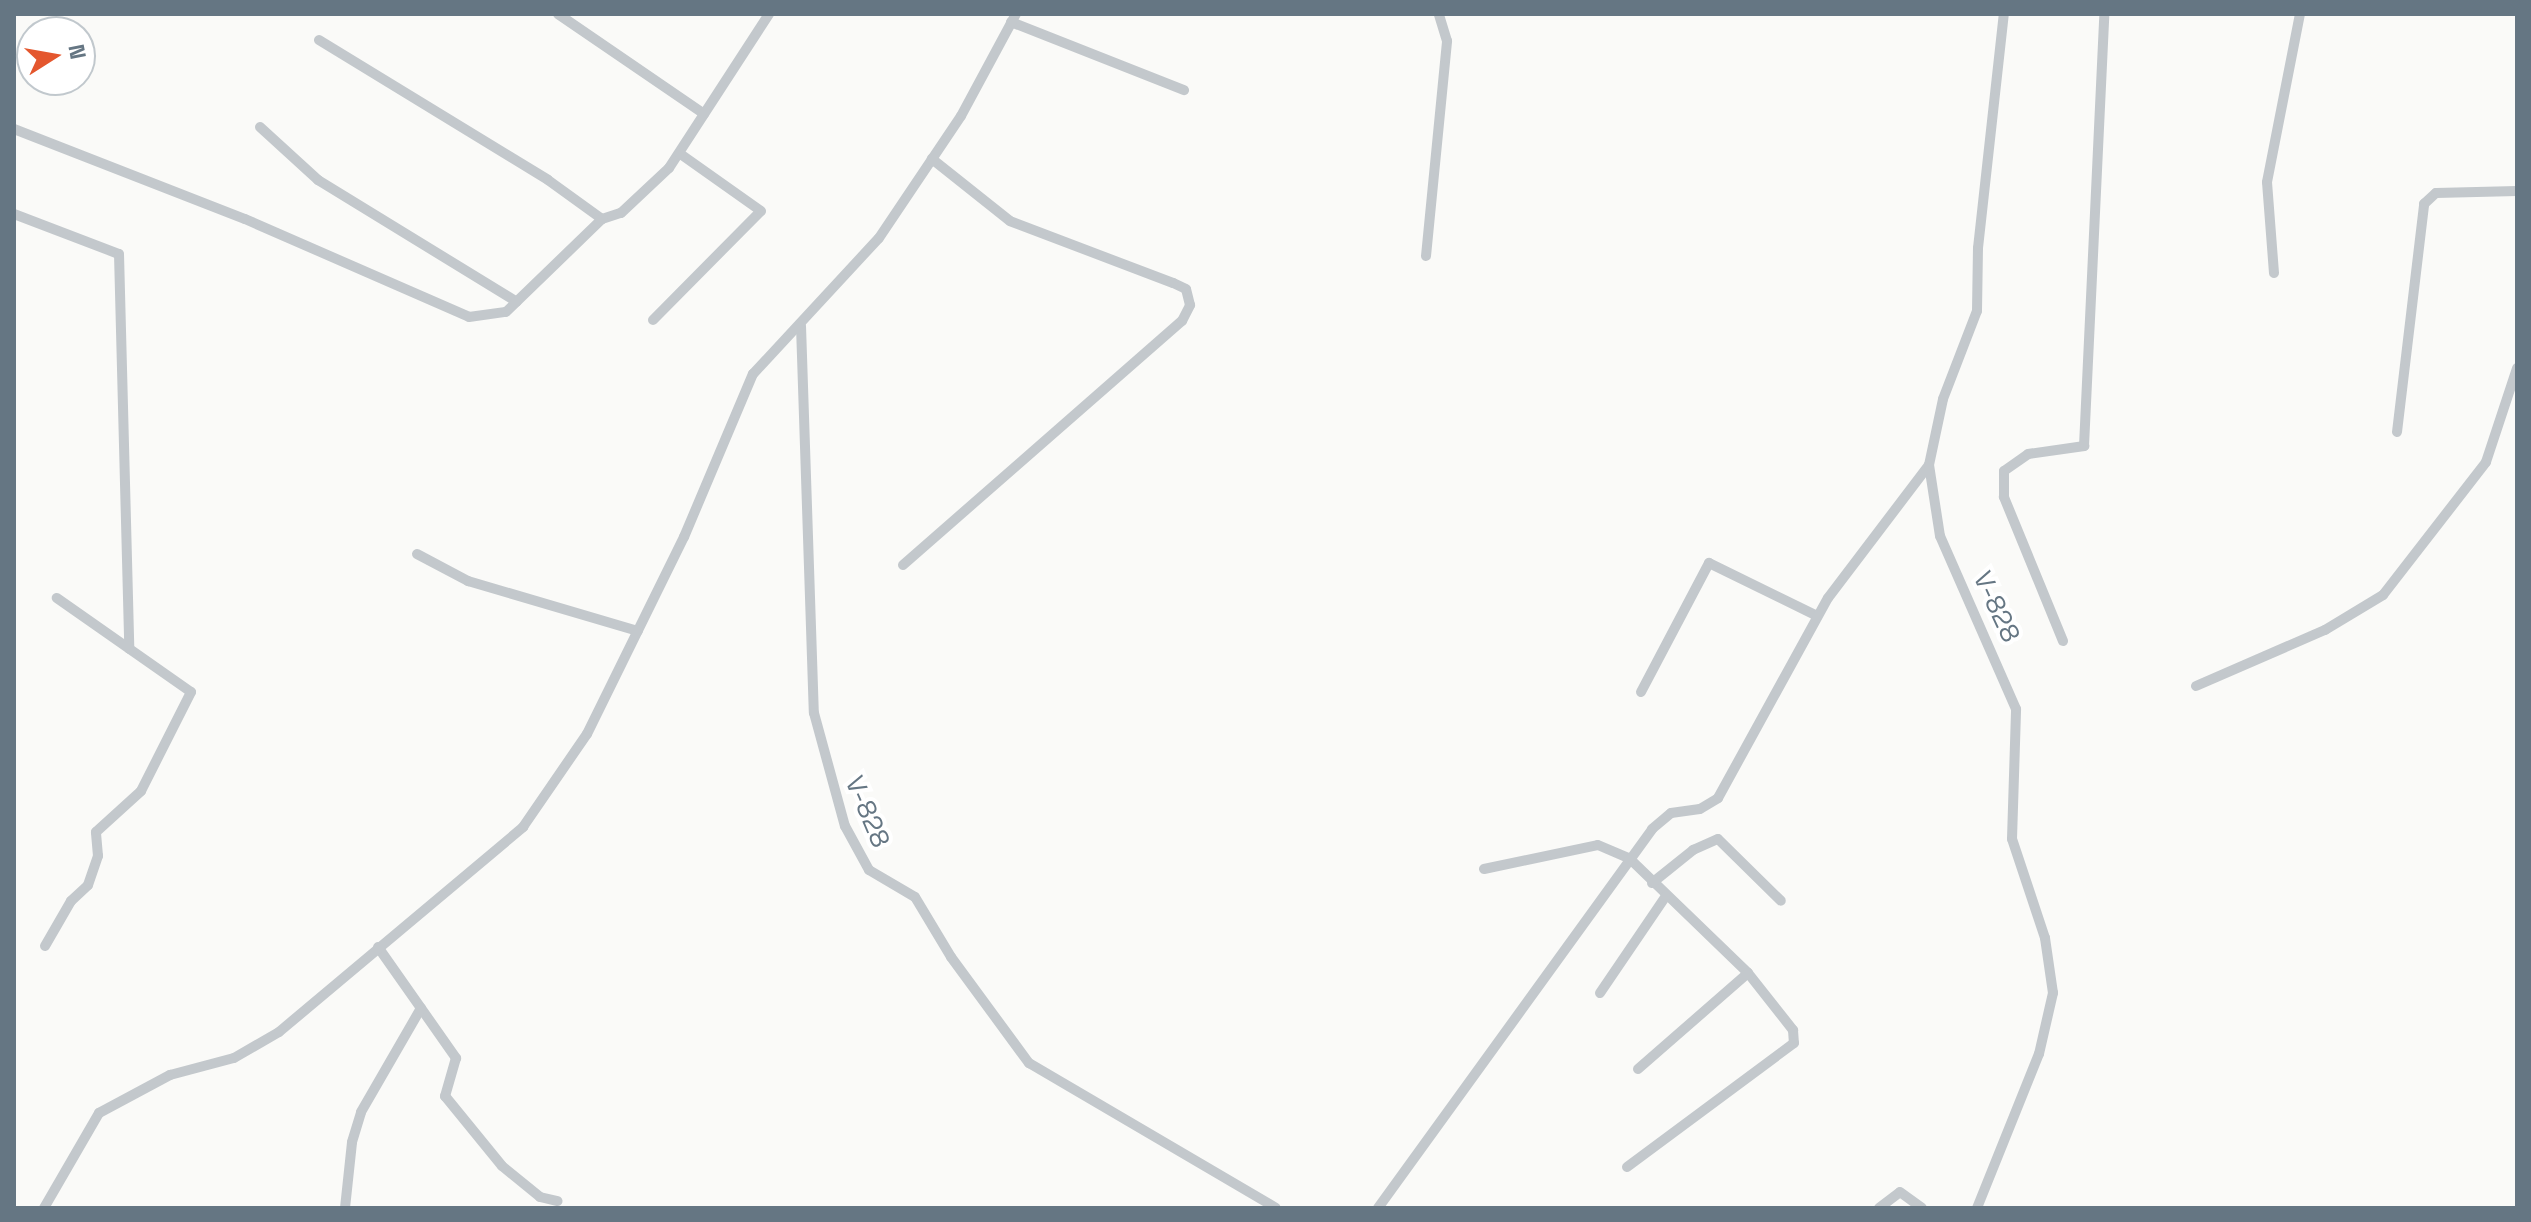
<!DOCTYPE html>
<html>
<head>
<meta charset="utf-8">
<style>
  body { margin:0 }
  #map { position:relative; width:2531px; height:1222px; overflow:hidden; background:#fafaf8; font-family:"Space Grotesk",sans-serif }
  div>[style] { position:absolute }
  [style*='--x'] { left:calc(var(--x)*1px); top:calc(var(--y)*1px); width:calc(var(--w)*1px); rotate:calc(var(--a)*1deg) }
  .street>* { height:10px; margin:-5px; padding:0 5px; transform-origin:5px; border-radius:5px; background:#c3c8cc }
  span { translate:-50% -50%; white-space:nowrap; text-align:center; line-height:1.15; -webkit-text-stroke:8px #fff; paint-order:stroke }
  .street-label { font-size:26px; color:#657683 }
  .frame { position:absolute; inset:0; border:16px solid #657683; pointer-events:none }
  .north { position:absolute; left:16px; top:16px; width:80px; height:80px; box-sizing:border-box; background:#fff; border:2px solid #c1c8cd; border-radius:50%; rotate:79deg; font-size:22px; font-weight:700; line-height:32px; text-align:center; color:#657683 }
  .north::after { content:''; display:block; margin:auto; width:28px; height:36px; background:#e4572e; clip-path:polygon(50% 0,100% 100%,50% 72%,0 100%) }
</style>
</head>
<body>
<div id="map">
  <div class="street">
    <div style="--x:558;--y:14;--w:177;--a:34.4"></div>
    <div style="--x:1011;--y:22;--w:186;--a:21.5"></div>
    <div style="--x:319;--y:40;--w:268;--a:31.4"></div>
    <div style="--x:548;--y:180;--w:67;--a:35.8"></div>
    <div style="--x:602;--y:219;--w:20;--a:-18"></div>
    <div style="--x:621;--y:213;--w:66;--a:-43.2"></div>
    <div style="--x:669;--y:168;--w:184;--a:-57"></div>
    <div style="--x:260;--y:127;--w:79;--a:42.4"></div>
    <div style="--x:318;--y:180;--w:233;--a:31.5"></div>
    <div style="--x:14;--y:129;--w:248;--a:21.3"></div>
    <div style="--x:245;--y:219;--w:244;--a:23.6"></div>
    <div style="--x:469;--y:317;--w:37;--a:-8"></div>
    <div style="--x:506;--y:312;--w:134;--a:-44.1"></div>
    <div style="--x:14;--y:214;--w:112;--a:20.9"></div>
    <div style="--x:119;--y:254;--w:395;--a:88.5"></div>
    <div style="--x:1426;--y:256;--w:216;--a:-84.4"></div>
    <div style="--x:1447;--y:41;--w:28;--a:-107"></div>
    <div style="--x:2274;--y:273;--w:91;--a:-94.4"></div>
    <div style="--x:2267;--y:182;--w:171;--a:-78.9"></div>
    <div style="--x:653;--y:320;--w:153;--a:-45.3"></div>
    <div style="--x:761;--y:211;--w:100;--a:-144.7"></div>
    <div style="--x:801;--y:326;--w:387;--a:88.1"></div>
    <div style="--x:814;--y:713;--w:117;--a:74.7"></div>
    <div style="--x:845;--y:826;--w:50;--a:61.4"></div>
    <div style="--x:869;--y:870;--w:53;--a:30.4"></div>
    <div style="--x:915;--y:897;--w:70;--a:59"></div>
    <div style="--x:951;--y:957;--w:132;--a:53.7"></div>
    <div style="--x:1029;--y:1063;--w:286;--a:30.4"></div>
    <div style="--x:2397;--y:432;--w:230;--a:-83.2"></div>
    <div style="--x:2424;--y:204;--w:16;--a:-43"></div>
    <div style="--x:2436;--y:193;--w:81;--a:-1.4"></div>
    <div style="--x:417;--y:554;--w:58;--a:27.9"></div>
    <div style="--x:468;--y:581;--w:177;--a:16.4"></div>
    <div style="--x:903;--y:565;--w:371;--a:-41.2"></div>
    <div style="--x:1182;--y:321;--w:18;--a:-63"></div>
    <div style="--x:1190;--y:305;--w:16;--a:-104"></div>
    <div style="--x:1186;--y:289;--w:14;--a:-155"></div>
    <div style="--x:1173;--y:283;--w:174;--a:-159.2"></div>
    <div style="--x:1010;--y:221;--w:100;--a:-141.5"></div>
    <div style="--x:2063;--y:641;--w:156;--a:-112.3"></div>
    <div style="--x:2004;--y:497;--w:26;--a:-90"></div>
    <div style="--x:2004;--y:471;--w:29;--a:-35"></div>
    <div style="--x:2028;--y:454;--w:57;--a:-8.1"></div>
    <div style="--x:2084;--y:446;--w:432;--a:-87.3"></div>
    <div style="--x:2196;--y:686;--w:141;--a:-23.5"></div>
    <div style="--x:2325;--y:630;--w:68;--a:-31.1"></div>
    <div style="--x:2383;--y:595;--w:168;--a:-52.2"></div>
    <div style="--x:2486;--y:462;--w:99;--a:-71.7"></div>
    <div style="--x:1641;--y:692;--w:146;--a:-62.2"></div>
    <div style="--x:1709;--y:563;--w:120;--a:26.1"></div>
    <div style="--x:1484;--y:869;--w:116;--a:-11.9"></div>
    <div style="--x:1598;--y:845;--w:34;--a:23"></div>
    <div style="--x:1629;--y:858;--w:165;--a:44"></div>
    <div style="--x:1748;--y:973;--w:73;--a:51.7"></div>
    <div style="--x:1793;--y:1030;--w:13;--a:86"></div>
    <div style="--x:1794;--y:1043;--w:208;--a:143.4"></div>
    <div style="--x:1652;--y:883;--w:53;--a:-38.8"></div>
    <div style="--x:1693;--y:850;--w:27;--a:-24"></div>
    <div style="--x:1718;--y:839;--w:88;--a:44.5"></div>
    <div style="--x:45;--y:946;--w:52;--a:-60"></div>
    <div style="--x:71;--y:901;--w:23;--a:-43"></div>
    <div style="--x:88;--y:885;--w:31;--a:-71"></div>
    <div style="--x:98;--y:856;--w:24;--a:-95"></div>
    <div style="--x:96;--y:832;--w:61;--a:-42.3"></div>
    <div style="--x:141;--y:791;--w:111;--a:-63.2"></div>
    <div style="--x:191;--y:692;--w:164;--a:-145"></div>
    <div style="--x:378;--y:947;--w:136;--a:54.9"></div>
    <div style="--x:456;--y:1058;--w:40;--a:106"></div>
    <div style="--x:445;--y:1096;--w:90;--a:50.8"></div>
    <div style="--x:502;--y:1166;--w:49;--a:39.2"></div>
    <div style="--x:540;--y:1197;--w:18;--a:13"></div>
    <div style="--x:1600;--y:993;--w:117;--a:-55.8"></div>
    <div style="--x:1638;--y:1069;--w:146;--a:-41.1"></div>
    <div style="--x:44;--y:1208;--w:110;--a:-59.9"></div>
    <div style="--x:99;--y:1113;--w:81;--a:-28.2"></div>
    <div style="--x:170;--y:1075;--w:66;--a:-14.9"></div>
    <div style="--x:234;--y:1058;--w:52;--a:-30"></div>
    <div style="--x:279;--y:1032;--w:319;--a:-40"></div>
    <div style="--x:523;--y:827;--w:113;--a:-55.5"></div>
    <div style="--x:587;--y:734;--w:220;--a:-63.8"></div>
    <div style="--x:684;--y:537;--w:177;--a:-67.1"></div>
    <div style="--x:753;--y:374;--w:185;--a:-47.2"></div>
    <div style="--x:879;--y:238;--w:147;--a:-56.1"></div>
    <div style="--x:961;--y:116;--w:116;--a:-61.7"></div>
    <div style="--x:345;--y:1208;--w:66;--a:-83.9"></div>
    <div style="--x:352;--y:1142;--w:31;--a:-73"></div>
    <div style="--x:361;--y:1112;--w:120;--a:-60"></div>
    <div style="--x:1378;--y:1208;--w:468;--a:-54.1"></div>
    <div style="--x:1652;--y:829;--w:25;--a:-40"></div>
    <div style="--x:1671;--y:813;--w:29;--a:-8"></div>
    <div style="--x:1700;--y:809;--w:21;--a:-31"></div>
    <div style="--x:1718;--y:798;--w:228;--a:-61.2"></div>
    <div style="--x:1828;--y:598;--w:167;--a:-52.8"></div>
    <div style="--x:1879;--y:1208;--w:26;--a:-37"></div>
    <div style="--x:1900;--y:1192;--w:27;--a:36"></div>
    <div style="--x:1977;--y:1208;--w:166;--a:-68.1"></div>
    <div style="--x:2039;--y:1054;--w:63;--a:-77.1"></div>
    <div style="--x:2053;--y:993;--w:56;--a:-98.3"></div>
    <div style="--x:2045;--y:938;--w:104;--a:-108.4"></div>
    <div style="--x:2012;--y:839;--w:130;--a:-88.2"></div>
    <div style="--x:2016;--y:709;--w:189;--a:-113.7"></div>
    <div style="--x:1940;--y:536;--w:72;--a:-98.8"></div>
    <div style="--x:1929;--y:465;--w:67;--a:-78"></div>
    <div style="--x:1943;--y:399;--w:94;--a:-68.9"></div>
    <div style="--x:1977;--y:311;--w:63;--a:-89.1"></div>
    <div style="--x:1978;--y:248;--w:235;--a:-83.7"></div>
  </div>
  <div class="street-label">
    <span style="left:1996px;top:607px;rotate:65deg">V-828</span>
    <span style="left:867px;top:812px;rotate:67deg">V-828</span>
  </div>
  <div class="frame"></div>
  <div class="north">N</div>
</div>
</body>
</html>
